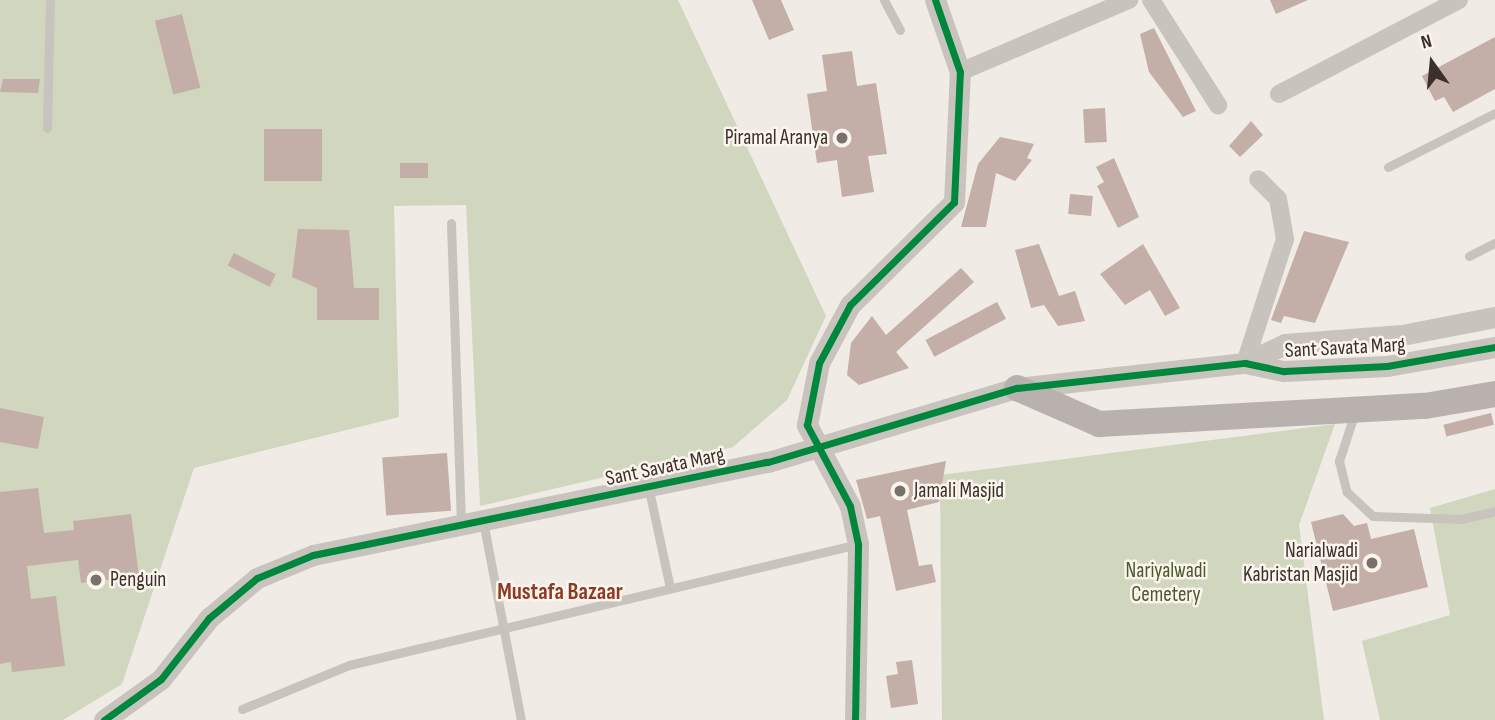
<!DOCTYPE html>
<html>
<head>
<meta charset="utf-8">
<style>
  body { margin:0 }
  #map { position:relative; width:1495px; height:720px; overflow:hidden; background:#f0ebe5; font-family:"Sofia Sans Condensed",sans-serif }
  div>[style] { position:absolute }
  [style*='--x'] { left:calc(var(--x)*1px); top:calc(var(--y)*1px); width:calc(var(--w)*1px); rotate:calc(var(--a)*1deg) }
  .green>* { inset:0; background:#d1d6bf }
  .building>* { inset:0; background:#c3afa7; transform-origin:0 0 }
  .service>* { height:9px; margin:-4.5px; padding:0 4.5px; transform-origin:4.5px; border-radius:4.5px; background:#c9c3be }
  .minor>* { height:18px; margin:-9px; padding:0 9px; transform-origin:9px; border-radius:9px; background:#c9c3be }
  .tertiary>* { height:21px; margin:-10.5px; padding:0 10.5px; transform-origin:10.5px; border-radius:10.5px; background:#c9c3be }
  .primary>* { height:26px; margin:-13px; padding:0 13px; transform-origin:13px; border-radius:13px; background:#b8b1ad }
  .cycleway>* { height:7px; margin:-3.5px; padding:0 3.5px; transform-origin:3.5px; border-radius:3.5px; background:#00873e }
  .dots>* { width:19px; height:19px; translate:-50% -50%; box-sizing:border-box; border:4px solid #fbf5ee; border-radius:50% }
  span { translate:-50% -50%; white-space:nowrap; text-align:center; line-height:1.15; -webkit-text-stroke:5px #fbf5ee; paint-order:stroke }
  .poi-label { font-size:21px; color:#3b302b }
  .right { translate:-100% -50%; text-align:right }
  .left { translate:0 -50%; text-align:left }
  .street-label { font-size:21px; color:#3b302b }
  .park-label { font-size:21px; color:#4a5a2e }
  .neighbourhood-label { font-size:23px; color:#8c3b22; font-weight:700 }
  .north { position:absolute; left:1397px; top:28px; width:70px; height:70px; -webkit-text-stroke:5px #fbf5ee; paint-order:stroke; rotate:345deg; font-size:19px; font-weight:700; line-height:28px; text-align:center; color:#3b302b }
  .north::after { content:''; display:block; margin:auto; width:24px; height:32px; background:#3b302b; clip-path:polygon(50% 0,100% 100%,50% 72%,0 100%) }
</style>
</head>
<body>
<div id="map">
  <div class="green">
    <div style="clip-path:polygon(0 0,678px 0,826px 316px,787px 400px,733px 447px,480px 506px,466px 205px,394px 206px,399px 417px,194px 468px,122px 684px,63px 720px,0 720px)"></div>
    <div style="clip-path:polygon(1335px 424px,1299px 525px,1324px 720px,942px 720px,940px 475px)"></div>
    <div style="clip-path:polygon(1495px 489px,1495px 720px,1380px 720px,1362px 641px,1450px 615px,1430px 508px)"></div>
  </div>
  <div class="building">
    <div style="clip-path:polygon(752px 0,781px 0,794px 30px,769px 40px)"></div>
    <div style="clip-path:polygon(1270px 0,1308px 0,1276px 14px)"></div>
    <div style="left:182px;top:14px;width:76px;height:28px;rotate:76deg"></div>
    <div style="clip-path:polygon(1154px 28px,1196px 111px,1183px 117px,1149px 72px,1140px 34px)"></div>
    <div style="clip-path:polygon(1495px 37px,1495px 89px,1453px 112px,1444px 97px,1435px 101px,1422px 76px)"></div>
    <div style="clip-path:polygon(852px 51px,857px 86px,876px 83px,887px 154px,868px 156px,874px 192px,842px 197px,837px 160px,817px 163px,807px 94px,827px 91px,822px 55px)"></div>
    <div style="clip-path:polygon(3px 79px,40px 79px,38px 93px,0 92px)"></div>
    <div style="left:1105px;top:108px;width:34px;height:22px;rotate:87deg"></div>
    <div style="clip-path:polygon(1251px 121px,1263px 135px,1240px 157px,1229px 146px)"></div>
    <div style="left:322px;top:129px;width:52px;height:58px;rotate:90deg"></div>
    <div style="clip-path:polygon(1000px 137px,1034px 144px,1027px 158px,1032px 160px,1015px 181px,996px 173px,986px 227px,961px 227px,978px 164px)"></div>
    <div style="clip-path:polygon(1114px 158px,1139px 217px,1118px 228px,1097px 186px,1104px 182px,1096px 167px)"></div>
    <div style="left:428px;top:163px;width:15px;height:28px;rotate:90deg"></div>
    <div style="left:1070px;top:194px;width:23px;height:20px;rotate:5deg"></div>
    <div style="clip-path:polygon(298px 229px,349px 230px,354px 288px,379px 288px,379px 320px,317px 320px,317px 288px,292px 277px)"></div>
    <div style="clip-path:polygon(1304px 231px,1349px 242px,1315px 323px,1284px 316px,1281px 323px,1271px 320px)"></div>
    <div style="clip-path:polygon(1039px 244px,1059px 296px,1075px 291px,1085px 321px,1058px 326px,1044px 305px,1031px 308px,1015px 250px)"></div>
    <div style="clip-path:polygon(1143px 244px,1180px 308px,1165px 316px,1150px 290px,1125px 305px,1100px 274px)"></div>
    <div style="left:234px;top:253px;width:47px;height:14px;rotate:27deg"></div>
    <div style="clip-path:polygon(961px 268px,974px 282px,896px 352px,909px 368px,859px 385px,847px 375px,851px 343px,872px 316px,886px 335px)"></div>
    <div style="left:997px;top:302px;width:19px;height:81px;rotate:62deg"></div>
    <div style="clip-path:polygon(0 408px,44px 417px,38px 449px,0 442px)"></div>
    <div style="left:1491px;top:413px;width:12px;height:49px;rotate:76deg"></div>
    <div style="left:447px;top:453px;width:58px;height:65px;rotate:86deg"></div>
    <div style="clip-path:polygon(946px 461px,939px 502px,907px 510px,919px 566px,932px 564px,936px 582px,896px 591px,880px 516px,867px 519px,856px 480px)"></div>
    <div style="clip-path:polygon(38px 488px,44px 533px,74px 530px,73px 521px,131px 514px,139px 576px,81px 583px,78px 560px,27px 566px,31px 599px,56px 596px,65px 666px,12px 672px,11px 662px,0 664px,0 492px)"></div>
    <div style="clip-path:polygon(1343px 514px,1354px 526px,1367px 523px,1371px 539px,1414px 529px,1428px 587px,1333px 611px,1311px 522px)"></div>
    <div style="clip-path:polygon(912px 660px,918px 704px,891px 708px,886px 676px,898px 674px,896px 662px)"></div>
  </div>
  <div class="service">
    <div style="--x:884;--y:0;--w:34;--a:62"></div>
    <div style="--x:47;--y:128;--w:128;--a:-88.7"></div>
    <div style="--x:1388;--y:167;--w:120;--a:-26.8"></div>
    <div style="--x:451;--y:223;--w:300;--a:88.1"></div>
    <div style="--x:1469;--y:256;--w:29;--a:-27"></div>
    <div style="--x:1355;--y:412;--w:52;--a:108.1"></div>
    <div style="--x:1339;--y:461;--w:32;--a:76"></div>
    <div style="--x:1347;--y:492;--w:35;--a:43"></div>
    <div style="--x:1373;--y:516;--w:88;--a:2"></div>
    <div style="--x:1461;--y:519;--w:35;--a:-13"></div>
    <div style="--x:649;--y:490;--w:100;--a:77.9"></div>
    <div style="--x:483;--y:521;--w:203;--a:79.2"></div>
    <div style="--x:242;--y:709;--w:116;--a:-22.4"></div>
    <div style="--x:349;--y:665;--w:523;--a:-13.37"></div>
  </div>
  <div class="minor">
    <div style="--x:1151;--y:0;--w:125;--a:57.5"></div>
    <div style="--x:960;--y:72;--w:184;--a:-23.1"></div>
    <div style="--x:1279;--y:94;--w:203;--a:-27.6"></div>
    <div style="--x:1245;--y:363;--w:130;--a:-72.1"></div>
    <div style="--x:1285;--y:239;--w:41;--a:-99.9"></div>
    <div style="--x:1278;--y:199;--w:28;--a:-135"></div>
  </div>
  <div class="tertiary">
    <div style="--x:1245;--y:363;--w:44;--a:-25.4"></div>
    <div style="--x:1285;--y:344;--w:117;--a:-4.4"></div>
    <div style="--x:1402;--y:335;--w:95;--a:-11"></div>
    <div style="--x:104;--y:720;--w:70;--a:-35.7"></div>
    <div style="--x:161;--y:679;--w:78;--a:-51.8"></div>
    <div style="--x:209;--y:618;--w:62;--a:-39.8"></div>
    <div style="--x:257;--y:578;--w:61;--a:-22.3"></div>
    <div style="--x:313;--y:555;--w:464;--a:-11.6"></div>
    <div style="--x:768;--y:462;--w:260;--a:-16.6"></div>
    <div style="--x:1017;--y:388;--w:229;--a:-6.3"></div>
    <div style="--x:1245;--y:363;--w:40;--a:12"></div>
    <div style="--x:1284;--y:371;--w:103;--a:-2.8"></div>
    <div style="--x:1387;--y:366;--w:110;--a:-10"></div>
    <div style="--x:855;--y:720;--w:176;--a:-89"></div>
    <div style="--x:858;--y:544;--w:39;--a:-102"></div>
    <div style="--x:850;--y:506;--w:92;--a:-118"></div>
    <div style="--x:807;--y:425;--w:63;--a:-79"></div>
    <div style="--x:819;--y:363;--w:66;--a:-61.9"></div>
    <div style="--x:850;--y:305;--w:146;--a:-44.7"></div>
    <div style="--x:954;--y:202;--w:130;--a:-87.4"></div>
    <div style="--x:960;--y:72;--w:76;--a:-109.1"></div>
  </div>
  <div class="primary">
    <div style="--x:1017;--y:388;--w:90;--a:23.7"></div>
    <div style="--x:1099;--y:424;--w:326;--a:-3.2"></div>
    <div style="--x:1425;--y:406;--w:71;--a:-9.7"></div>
  </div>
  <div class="cycleway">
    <div style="--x:104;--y:720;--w:70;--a:-35.7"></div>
    <div style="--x:161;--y:679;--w:78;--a:-51.8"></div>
    <div style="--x:209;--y:618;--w:62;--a:-39.8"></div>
    <div style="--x:257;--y:578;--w:61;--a:-22.3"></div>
    <div style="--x:313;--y:555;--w:464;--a:-11.6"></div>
    <div style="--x:768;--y:462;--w:260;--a:-16.6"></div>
    <div style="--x:1017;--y:388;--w:229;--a:-6.3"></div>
    <div style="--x:1245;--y:363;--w:40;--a:12"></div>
    <div style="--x:1284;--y:371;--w:103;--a:-2.8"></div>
    <div style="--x:1387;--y:366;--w:110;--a:-10"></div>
    <div style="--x:855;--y:720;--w:176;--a:-89"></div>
    <div style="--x:858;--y:544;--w:39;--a:-102"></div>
    <div style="--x:850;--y:506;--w:92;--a:-118"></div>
    <div style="--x:807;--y:425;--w:63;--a:-79"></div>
    <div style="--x:819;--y:363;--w:66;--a:-61.9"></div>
    <div style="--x:850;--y:305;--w:146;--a:-44.7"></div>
    <div style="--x:954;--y:202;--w:130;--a:-87.4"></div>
    <div style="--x:960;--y:72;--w:76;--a:-109.1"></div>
  </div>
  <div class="dots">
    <div style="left:842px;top:138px;background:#7a716c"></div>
    <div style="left:900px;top:491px;background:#7a716c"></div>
    <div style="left:1372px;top:563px;background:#7a716c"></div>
    <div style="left:96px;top:580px;background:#7a716c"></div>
  </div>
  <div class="poi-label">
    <span class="right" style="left:828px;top:138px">Piramal Aranya</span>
    <span class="left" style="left:914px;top:491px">Jamali Masjid</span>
    <span class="right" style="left:1358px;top:563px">Narialwadi<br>Kabristan Masjid</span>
    <span class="left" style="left:110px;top:580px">Penguin</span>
  </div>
  <div class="street-label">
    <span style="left:1345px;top:348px;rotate:-3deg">Sant Savata Marg</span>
    <span style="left:665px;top:467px;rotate:-12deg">Sant Savata Marg</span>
  </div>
  <div class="park-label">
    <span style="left:1166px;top:583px">Nariyalwadi<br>Cemetery</span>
  </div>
  <div class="neighbourhood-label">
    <span style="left:560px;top:592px">Mustafa Bazaar</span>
  </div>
  <div class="north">N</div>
</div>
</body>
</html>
